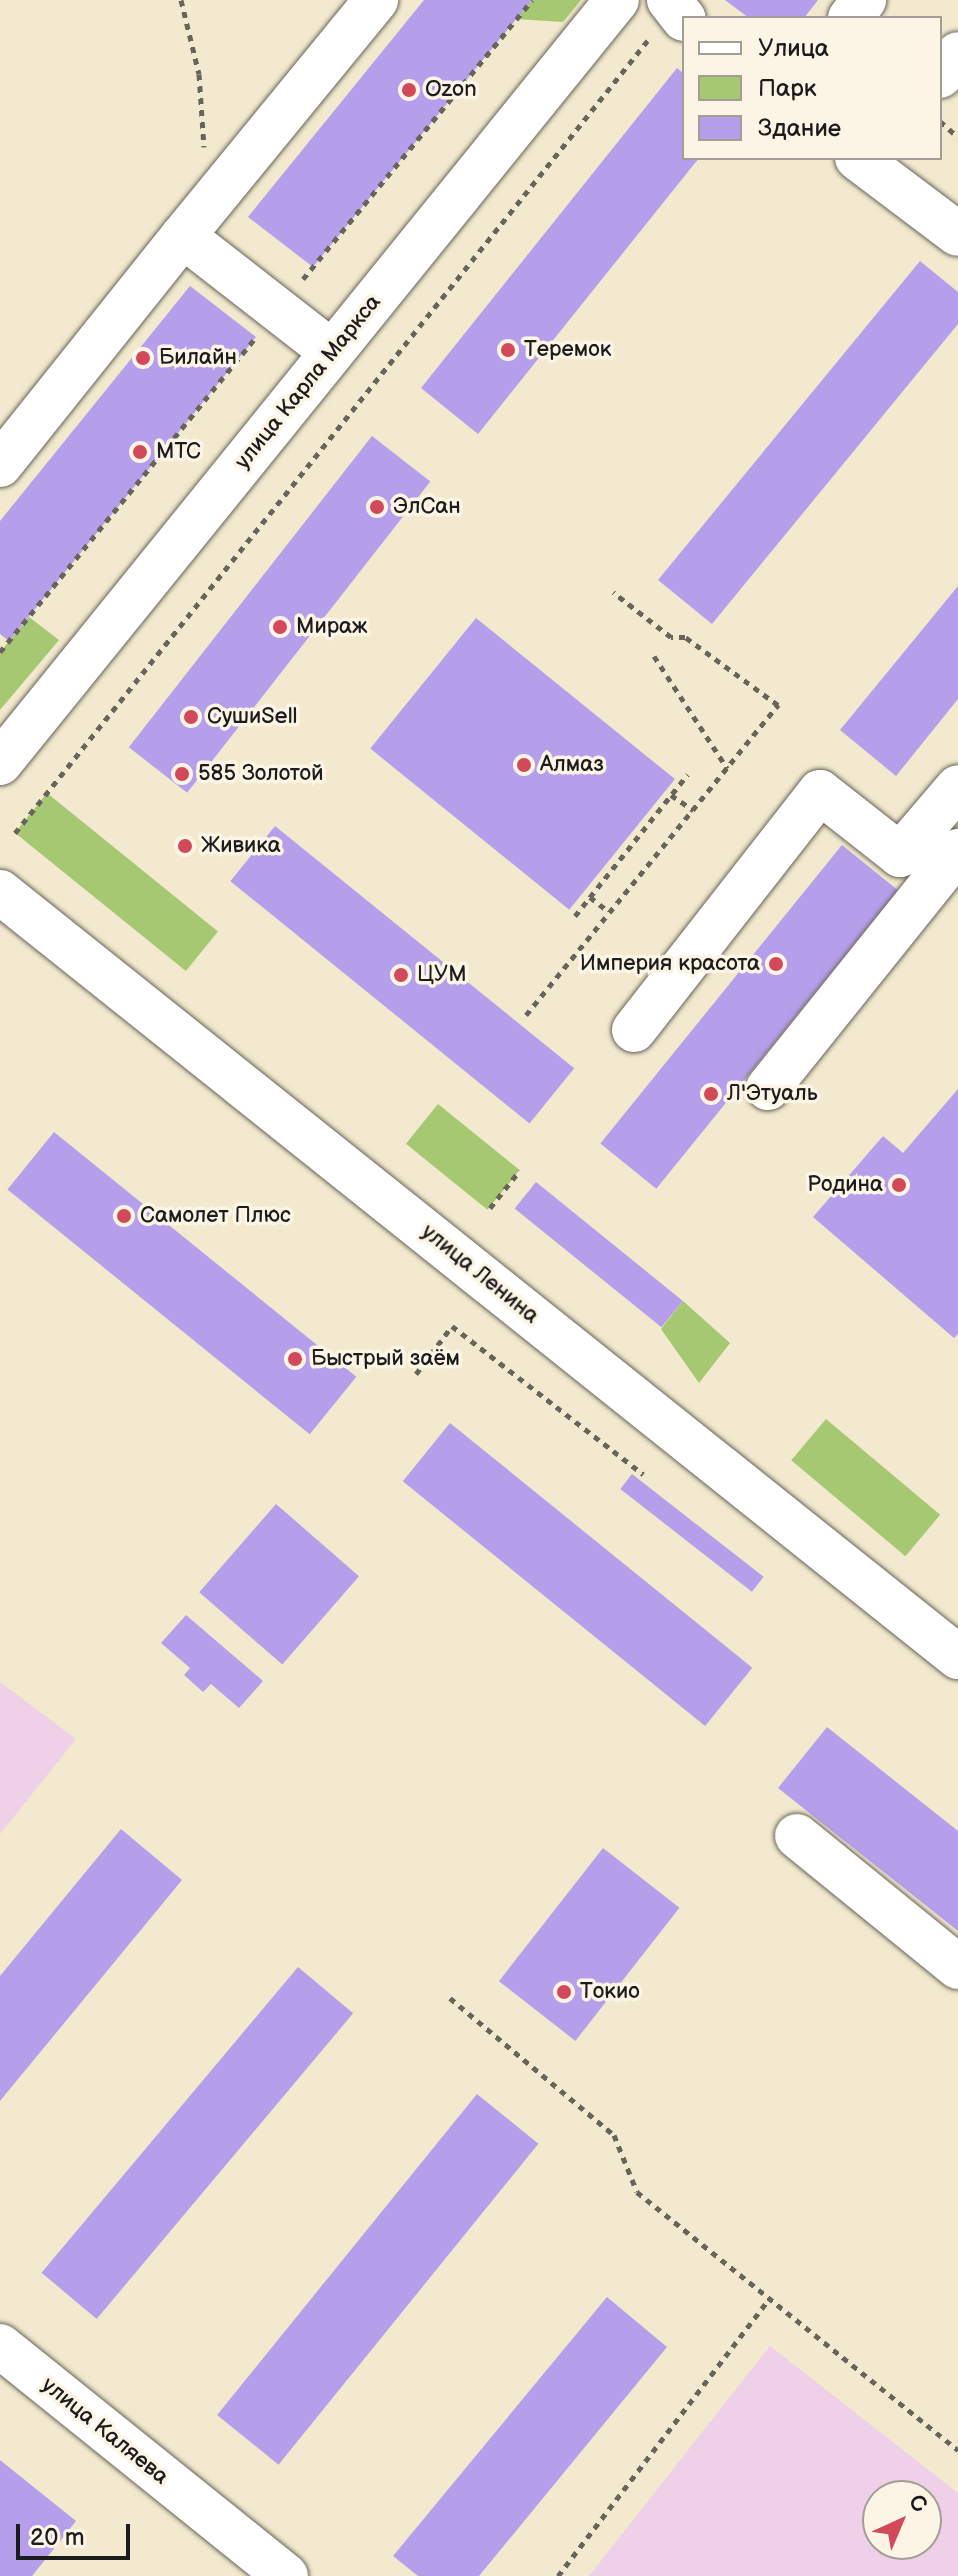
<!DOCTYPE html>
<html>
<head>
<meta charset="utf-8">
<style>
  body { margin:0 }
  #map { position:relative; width:958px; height:2576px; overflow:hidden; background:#f2e9ce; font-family:"Balsamiq Sans",sans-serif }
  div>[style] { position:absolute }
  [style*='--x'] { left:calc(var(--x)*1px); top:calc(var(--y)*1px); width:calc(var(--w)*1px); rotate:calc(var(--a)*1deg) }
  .built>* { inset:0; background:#eed0e8 }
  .green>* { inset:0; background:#a6c872; transform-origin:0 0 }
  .building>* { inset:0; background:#b59fea; transform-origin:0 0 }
  .path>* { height:5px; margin-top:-2.5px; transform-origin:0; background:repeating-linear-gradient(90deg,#67645a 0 6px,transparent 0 12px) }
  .roads { filter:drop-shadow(0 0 2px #67645a) drop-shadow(0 0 2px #67645a) }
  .minor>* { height:44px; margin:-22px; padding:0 22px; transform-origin:22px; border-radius:22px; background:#fff }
  .major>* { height:44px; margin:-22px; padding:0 22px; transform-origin:22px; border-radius:22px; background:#fff }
  .dots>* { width:22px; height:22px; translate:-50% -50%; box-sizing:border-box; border:4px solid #fcf5e5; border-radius:50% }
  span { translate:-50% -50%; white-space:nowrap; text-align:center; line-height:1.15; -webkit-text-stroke:7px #fcf5e5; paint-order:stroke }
  .poi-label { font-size:22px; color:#1c1c1c }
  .left { translate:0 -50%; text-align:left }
  .right { translate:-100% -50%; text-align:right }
  .street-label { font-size:22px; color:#1c1c1c }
  .legend { position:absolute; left:682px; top:16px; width:260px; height:144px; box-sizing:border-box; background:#fcf5e5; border:2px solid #a29e95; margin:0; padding:10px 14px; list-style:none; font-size:24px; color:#1c1c1c }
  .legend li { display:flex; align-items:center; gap:16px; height:40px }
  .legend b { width:40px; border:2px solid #a29e95 }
  .north { position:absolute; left:862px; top:2480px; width:80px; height:80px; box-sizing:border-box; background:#fcf5e5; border:2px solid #a29e95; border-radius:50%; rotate:44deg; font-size:22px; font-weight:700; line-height:32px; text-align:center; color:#1c1c1c }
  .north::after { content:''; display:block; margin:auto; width:28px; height:36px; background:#d1495b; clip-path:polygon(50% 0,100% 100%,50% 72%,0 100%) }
  .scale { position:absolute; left:16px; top:2524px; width:114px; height:36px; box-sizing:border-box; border:4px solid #1c1c1c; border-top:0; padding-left:10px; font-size:24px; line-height:28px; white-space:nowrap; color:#1c1c1c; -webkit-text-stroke:6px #fcf5e5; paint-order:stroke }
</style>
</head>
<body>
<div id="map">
  <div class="built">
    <div style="clip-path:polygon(0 1682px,76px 1739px,0 1834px)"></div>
    <div style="clip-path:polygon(evenodd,770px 2346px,958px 2493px,958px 2576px,589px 2576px,770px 2346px,926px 2496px,926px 2544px,878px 2544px,878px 2496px,926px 2496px)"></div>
  </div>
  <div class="green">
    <div style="clip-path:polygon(532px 0,581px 0,563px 22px,516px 19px)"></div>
    <div style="clip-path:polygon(29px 617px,59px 640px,0 710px,0 652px)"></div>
    <div style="left:47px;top:793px;width:220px;height:51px;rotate:39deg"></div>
    <div style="left:438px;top:1104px;width:105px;height:51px;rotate:39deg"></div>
    <div style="clip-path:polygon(683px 1301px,730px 1343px,699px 1383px,661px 1329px)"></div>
    <div style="left:826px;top:1419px;width:149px;height:54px;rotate:40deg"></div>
  </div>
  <div class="building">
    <div style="clip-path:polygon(424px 0,532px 0,313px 267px,248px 217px)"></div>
    <div style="clip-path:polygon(725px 0,818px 0,804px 18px,749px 18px)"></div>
    <div style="clip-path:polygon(677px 68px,684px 74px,684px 158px,699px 158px,478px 434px,421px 388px)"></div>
    <div style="clip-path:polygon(920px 261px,958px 292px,958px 324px,712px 624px,658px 580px)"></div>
    <div style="clip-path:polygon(190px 286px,256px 337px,9px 641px,0 634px,0 521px)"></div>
    <div style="left:372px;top:436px;width:74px;height:395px;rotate:38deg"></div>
    <div style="clip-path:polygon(958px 586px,958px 699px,896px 776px,840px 730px)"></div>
    <div style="left:476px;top:618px;width:256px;height:168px;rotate:39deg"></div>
    <div style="left:275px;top:826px;width:385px;height:71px;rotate:39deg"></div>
    <div style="left:842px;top:845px;width:72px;height:384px;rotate:39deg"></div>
    <div style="clip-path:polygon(958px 1089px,958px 1334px,954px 1338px,813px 1217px,883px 1136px,903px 1153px)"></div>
    <div style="left:54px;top:1132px;width:389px;height:74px;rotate:39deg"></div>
    <div style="left:536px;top:1182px;width:189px;height:34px;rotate:39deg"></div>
    <div style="left:450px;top:1423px;width:389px;height:75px;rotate:39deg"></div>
    <div style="left:632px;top:1474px;width:167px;height:19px;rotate:38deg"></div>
    <div style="left:276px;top:1504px;width:110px;height:117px;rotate:41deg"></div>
    <div style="clip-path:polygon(186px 1615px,263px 1681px,239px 1708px,211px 1684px,203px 1692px,184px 1675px,190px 1668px,161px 1643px)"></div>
    <div style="clip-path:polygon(827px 1727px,958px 1831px,958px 1931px,778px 1788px)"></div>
    <div style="clip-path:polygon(121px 1829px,182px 1880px,0 2101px,0 1976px)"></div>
    <div style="left:603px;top:1848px;width:97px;height:169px;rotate:38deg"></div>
    <div style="left:298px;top:1967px;width:72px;height:399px;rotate:40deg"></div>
    <div style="left:477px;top:2094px;width:79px;height:413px;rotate:39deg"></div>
    <div style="clip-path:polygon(607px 2297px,667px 2347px,479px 2576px,418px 2576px,393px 2556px)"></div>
    <div style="clip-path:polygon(0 2460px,76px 2521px,32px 2576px,0 2576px)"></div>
  </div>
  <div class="path">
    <div style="--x:181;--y:0;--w:76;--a:76.3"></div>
    <div style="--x:199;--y:74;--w:73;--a:86.1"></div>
    <div style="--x:940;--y:121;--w:24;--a:42"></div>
    <div style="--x:303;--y:279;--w:361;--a:-50.6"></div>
    <div style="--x:0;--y:652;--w:403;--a:-50.9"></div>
    <div style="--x:654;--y:656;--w:134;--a:56.9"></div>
    <div style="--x:671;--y:795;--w:27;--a:34"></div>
    <div style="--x:15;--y:833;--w:1015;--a:-51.4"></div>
    <div style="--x:590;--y:897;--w:24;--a:38"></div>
    <div style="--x:575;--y:916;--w:181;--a:-51.5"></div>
    <div style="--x:526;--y:1015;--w:400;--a:-50.9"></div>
    <div style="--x:778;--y:705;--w:115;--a:-143.8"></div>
    <div style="--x:685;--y:637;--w:14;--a:180"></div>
    <div style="--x:671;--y:637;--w:73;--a:-142.2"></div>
    <div style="--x:490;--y:1208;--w:48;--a:-51.7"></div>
    <div style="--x:416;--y:1374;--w:60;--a:-53.1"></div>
    <div style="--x:452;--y:1326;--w:242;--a:37.8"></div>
    <div style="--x:450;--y:1998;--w:214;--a:39.9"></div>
    <div style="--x:614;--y:2135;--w:61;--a:68"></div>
    <div style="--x:637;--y:2192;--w:412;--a:38.8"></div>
    <div style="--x:558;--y:2576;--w:348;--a:-52.7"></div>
  </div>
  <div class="roads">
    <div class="minor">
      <div style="--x:669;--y:0;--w:24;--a:52"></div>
      <div style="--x:850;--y:18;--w:23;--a:-52"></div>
      <div style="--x:940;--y:76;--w:28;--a:-51"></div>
      <div style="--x:857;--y:158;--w:126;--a:37"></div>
      <div style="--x:332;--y:352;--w:189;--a:-142.1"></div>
      <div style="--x:183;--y:236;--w:305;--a:-50.7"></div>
      <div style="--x:0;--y:465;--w:293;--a:-51.4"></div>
      <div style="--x:0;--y:763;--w:981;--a:-51.04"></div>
      <div style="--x:634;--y:1030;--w:302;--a:-52"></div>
      <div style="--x:820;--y:792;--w:102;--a:38.2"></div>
      <div style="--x:900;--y:855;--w:89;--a:-49.5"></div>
      <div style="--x:768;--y:1088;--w:304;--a:-51.3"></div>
      <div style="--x:797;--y:1836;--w:208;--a:39.1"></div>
      <div style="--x:0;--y:2346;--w:367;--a:38.8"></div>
    </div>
    <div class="major">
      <div style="--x:0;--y:892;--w:1226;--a:38.61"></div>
    </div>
  </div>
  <div class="dots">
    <div style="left:409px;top:90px;background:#d1495b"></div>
    <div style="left:508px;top:350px;background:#d1495b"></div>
    <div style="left:143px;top:358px;background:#d1495b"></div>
    <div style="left:140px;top:452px;background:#d1495b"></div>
    <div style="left:377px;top:507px;background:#d1495b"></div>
    <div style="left:280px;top:627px;background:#d1495b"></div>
    <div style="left:191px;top:717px;background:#d1495b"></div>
    <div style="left:524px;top:765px;background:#d1495b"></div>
    <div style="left:182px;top:774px;background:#d1495b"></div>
    <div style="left:185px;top:846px;background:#d1495b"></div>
    <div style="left:776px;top:964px;background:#d1495b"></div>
    <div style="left:401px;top:975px;background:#d1495b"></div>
    <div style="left:711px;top:1094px;background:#d1495b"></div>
    <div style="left:899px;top:1185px;background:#d1495b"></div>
    <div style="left:124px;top:1216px;background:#d1495b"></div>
    <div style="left:295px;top:1359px;background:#d1495b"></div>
    <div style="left:564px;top:1992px;background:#d1495b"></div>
  </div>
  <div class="poi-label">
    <span class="left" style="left:425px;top:90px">Ozon</span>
    <span class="left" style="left:524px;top:350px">Теремок</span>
    <span class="left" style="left:159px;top:358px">Билайн</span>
    <span class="left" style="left:156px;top:452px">МТС</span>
    <span class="left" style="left:393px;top:507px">ЭлСан</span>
    <span class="left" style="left:296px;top:627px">Мираж</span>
    <span class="left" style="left:207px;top:717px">СушиSell</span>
    <span class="left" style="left:540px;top:765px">Алмаз</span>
    <span class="left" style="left:198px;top:774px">585 Золотой</span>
    <span class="left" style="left:201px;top:846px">Живика</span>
    <span class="right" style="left:760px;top:964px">Империя красота</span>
    <span class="left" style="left:417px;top:975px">ЦУМ</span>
    <span class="left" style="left:727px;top:1094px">Л'Этуаль</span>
    <span class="right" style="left:883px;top:1185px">Родина</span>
    <span class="left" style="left:140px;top:1216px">Самолет Плюс</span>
    <span class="left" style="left:311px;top:1359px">Быстрый заём</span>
    <span class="left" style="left:580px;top:1992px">Токио</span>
  </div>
  <div class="street-label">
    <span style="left:308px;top:382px;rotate:-51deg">улица Карла Маркса</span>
    <span style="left:480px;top:1274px;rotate:39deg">улица Ленина</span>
    <span style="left:105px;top:2431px;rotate:39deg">улица Каляева</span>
  </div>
  <ul class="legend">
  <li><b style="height:10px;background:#fff"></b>Улица</li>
  <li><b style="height:22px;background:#a6c872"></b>Парк</li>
  <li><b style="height:22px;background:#b59fea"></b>Здание</li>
  </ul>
  <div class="north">С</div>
  <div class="scale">20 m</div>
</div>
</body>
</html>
